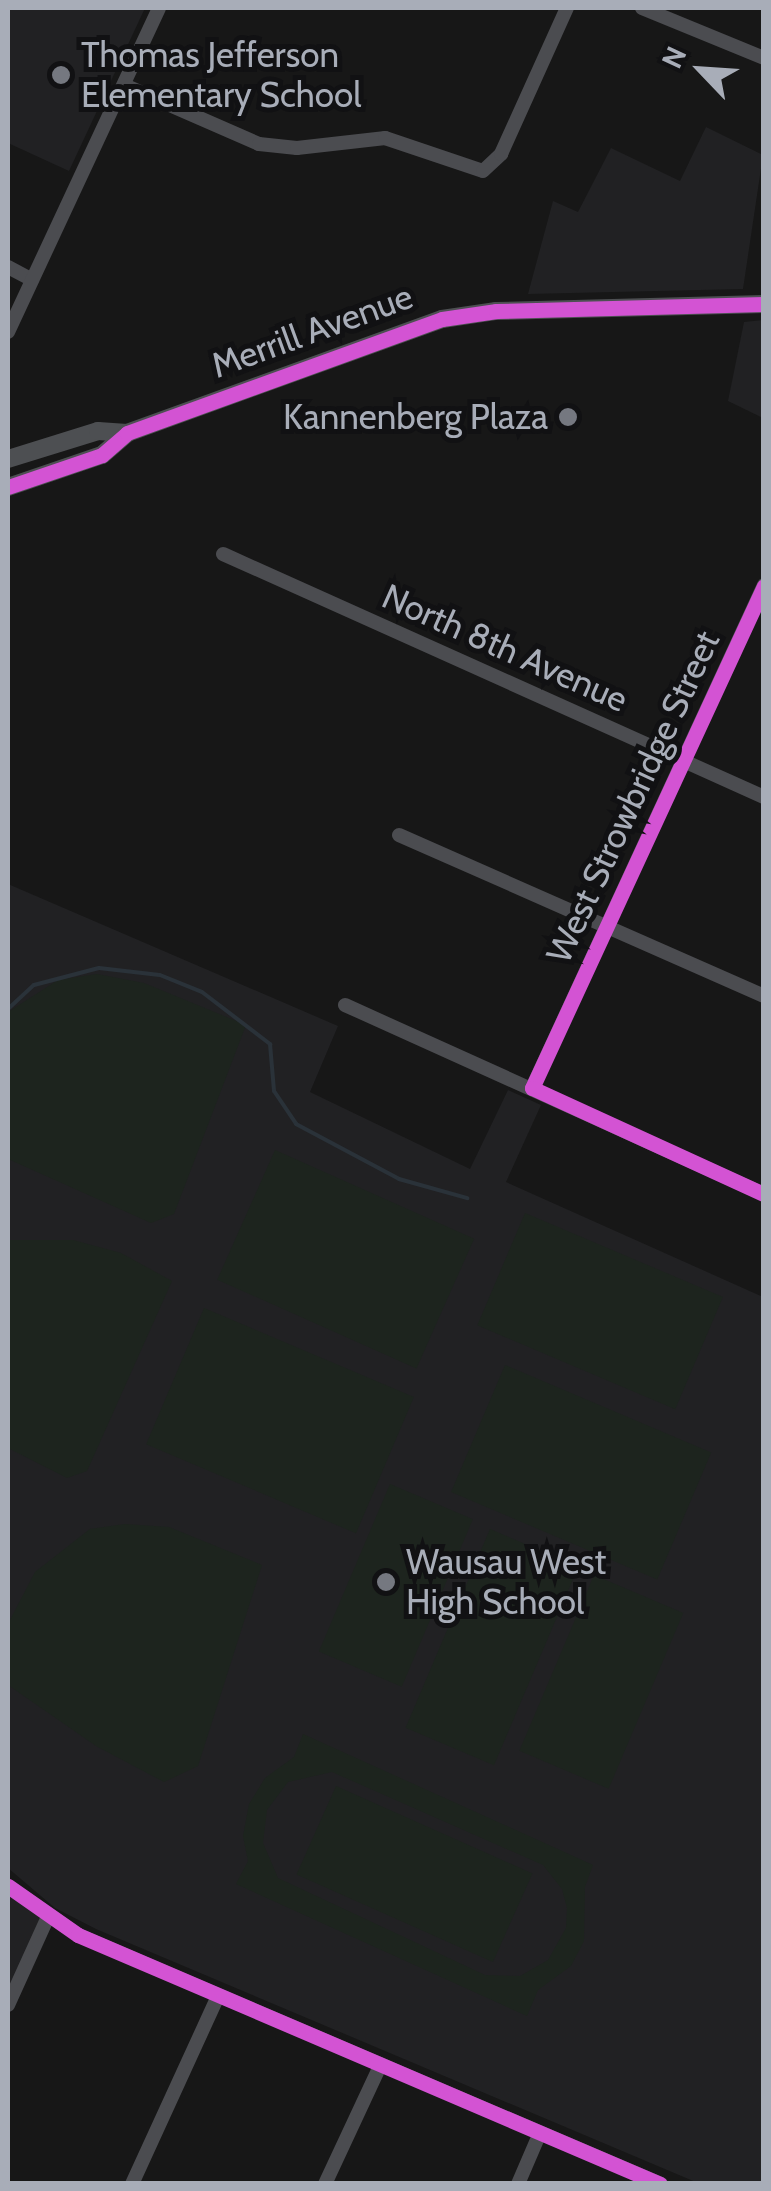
<!DOCTYPE html>
<html>
<head>
<meta charset="utf-8">
<style>
  body { margin:0 }
  #map { position:relative; width:771px; height:2191px; overflow:hidden; background:#171717; font-family:Cabin,sans-serif }
  div>[style] { position:absolute }
  [style*='--x'] { left:calc(var(--x)*1px); top:calc(var(--y)*1px); width:calc(var(--w)*1px); rotate:calc(var(--a)*1deg) }
  .built>* { inset:0; background:#212123 }
  .green>* { inset:0; background:#1d241e; transform-origin:0 0 }
  .stream>* { height:4px; margin:-2px; padding:0 2px; transform-origin:2px; border-radius:2px; background:#2a3239 }
  .minor>* { height:14px; margin:-7px; padding:0 7px; transform-origin:7px; border-radius:7px; background:#4b4c50 }
  .major>* { height:18px; margin:-9px; padding:0 9px; transform-origin:9px; border-radius:9px; background:#4d4f52 }
  .bus-1>* { height:15px; margin:-7.5px; padding:0 7.5px; transform-origin:7.5px; border-radius:7.5px; background:#d353d3 }
  .dots>* { width:28px; height:28px; translate:-50% -50%; box-sizing:border-box; border:5px solid #111113; border-radius:50% }
  span { translate:-50% -50%; white-space:nowrap; text-align:center; line-height:1.15; -webkit-text-stroke:10px #111113; paint-order:stroke }
  .poi-label { font-size:35px; color:#a8adb8 }
  .left { translate:0 -50%; text-align:left }
  .right { translate:-100% -50%; text-align:right }
  .street-label { font-size:35px; color:#a8adb8 }
  .frame { position:absolute; inset:0; border:10px solid #a8adb8; pointer-events:none }
  .north { position:absolute; left:651px; top:20px; width:100px; height:100px; -webkit-text-stroke:8px #111113; paint-order:stroke; rotate:295deg; font-size:28px; font-weight:700; line-height:40px; text-align:center; color:#a8adb8 }
  .north::after { content:''; display:block; margin:auto; width:35px; height:45px; background:#a8adb8; clip-path:polygon(50% 0,100% 100%,50% 72%,0 100%) }
</style>
</head>
<body>
<div id="map">
  <div class="built">
    <div style="clip-path:polygon(8px 8px,145px 8px,69px 171px,8px 143px)"></div>
    <div style="clip-path:polygon(706px 127px,763px 155px,743px 289px,528px 294px,553px 201px,578px 212px,611px 148px,680px 181px)"></div>
    <div style="clip-path:polygon(763px 320px,764px 320px,763px 418px,728px 401px,744px 322px)"></div>
    <div style="clip-path:polygon(8px 884px,338px 1026px,310px 1092px,470px 1169px,508px 1090px,541px 1105px,506px 1182px,763px 1297px,763px 2183px,698px 2183px,96px 1929px,55px 1908px,8px 1868px)"></div>
    <div style="clip-path:polygon(8px 1886px,47px 1919px,8px 2005px)"></div>
  </div>
  <div class="green">
    <div style="clip-path:polygon(97px 974px,144px 983px,246px 1025px,174px 1214px,151px 1223px,8px 1159px,8px 1012px,58px 980px)"></div>
    <div style="left:275px;top:1150px;width:218px;height:142px;rotate:24deg"></div>
    <div style="left:525px;top:1213px;width:215px;height:122px;rotate:23deg"></div>
    <div style="clip-path:polygon(8px 1240px,73px 1240px,121px 1253px,172px 1281px,87px 1471px,67px 1478px,8px 1448px)"></div>
    <div style="left:204px;top:1308px;width:228px;height:148px;rotate:23deg"></div>
    <div style="left:505px;top:1365px;width:224px;height:138px;rotate:23deg"></div>
    <div style="left:390px;top:1484px;width:90px;height:182px;rotate:23deg"></div>
    <div style="clip-path:polygon(125px 1524px,169px 1527px,262px 1565px,198px 1766px,164px 1782px,96px 1746px,8px 1685px,8px 1624px,35px 1572px,90px 1529px)"></div>
    <div style="left:490px;top:1529px;width:96px;height:216px;rotate:23deg"></div>
    <div style="left:594px;top:1575px;width:97px;height:191px;rotate:23deg"></div>
    <div style="clip-path:polygon(evenodd,303px 1734px,593px 1865px,585px 1887px,584px 1941px,571px 1966px,538px 1990px,527px 2016px,236px 1884px,248px 1861px,243px 1836px,249px 1804px,265px 1778px,294px 1757px,303px 1734px,332px 1772px,543px 1865px,562px 1889px,567px 1908px,566px 1928px,548px 1960px,520px 1976px,485px 1975px,278px 1878px,263px 1843px,267px 1810px,288px 1782px,332px 1772px)"></div>
    <div style="left:336px;top:1786px;width:215px;height:97px;rotate:24deg"></div>
  </div>
  <div class="stream">
    <div style="--x:8;--y:1009;--w:35;--a:-43"></div>
    <div style="--x:34;--y:985;--w:67;--a:-14.7"></div>
    <div style="--x:99;--y:968;--w:61;--a:6.5"></div>
    <div style="--x:160;--y:975;--w:45;--a:22"></div>
    <div style="--x:202;--y:992;--w:86;--a:37.4"></div>
    <div style="--x:270;--y:1044;--w:47;--a:85.1"></div>
    <div style="--x:274;--y:1091;--w:40;--a:56"></div>
    <div style="--x:296;--y:1124;--w:117;--a:28.1"></div>
    <div style="--x:399;--y:1179;--w:71;--a:15.6"></div>
  </div>
  <div class="minor">
    <div style="--x:642;--y:8;--w:132;--a:22.3"></div>
    <div style="--x:124;--y:85;--w:147;--a:23.6"></div>
    <div style="--x:259;--y:144;--w:38;--a:6"></div>
    <div style="--x:297;--y:148;--w:89;--a:-6.5"></div>
    <div style="--x:385;--y:138;--w:103;--a:18.6"></div>
    <div style="--x:483;--y:171;--w:25;--a:-43"></div>
    <div style="--x:501;--y:154;--w:160;--a:-65.7"></div>
    <div style="--x:8;--y:267;--w:27;--a:28"></div>
    <div style="--x:8;--y:332;--w:357;--a:-65"></div>
    <div style="--x:223;--y:554;--w:593;--a:24.19"></div>
    <div style="--x:399;--y:835;--w:399;--a:23.8"></div>
    <div style="--x:345;--y:1005;--w:460;--a:24.3"></div>
    <div style="--x:532;--y:1088;--w:554;--a:-65.24"></div>
    <div style="--x:8;--y:1886;--w:85;--a:35"></div>
    <div style="--x:78;--y:1935;--w:634;--a:23.13"></div>
    <div style="--x:8;--y:2005;--w:94;--a:-65.6"></div>
    <div style="--x:132;--y:2184;--w:207;--a:-65.4"></div>
    <div style="--x:325;--y:2184;--w:132;--a:-65"></div>
    <div style="--x:518;--y:2184;--w:56;--a:-66.7"></div>
  </div>
  <div class="major">
    <div style="--x:8;--y:459;--w:94;--a:-17.3"></div>
    <div style="--x:98;--y:431;--w:29;--a:4"></div>
    <div style="--x:8;--y:487;--w:99;--a:-18.8"></div>
    <div style="--x:102;--y:455;--w:33;--a:-41"></div>
    <div style="--x:127;--y:433;--w:335;--a:-19.9"></div>
    <div style="--x:442;--y:319;--w:55;--a:-8.4"></div>
    <div style="--x:496;--y:311;--w:268;--a:-1.5"></div>
  </div>
  <div class="bus-1">
    <div style="--x:8;--y:487;--w:99;--a:-18.8"></div>
    <div style="--x:102;--y:455;--w:33;--a:-41"></div>
    <div style="--x:127;--y:433;--w:335;--a:-19.9"></div>
    <div style="--x:442;--y:319;--w:55;--a:-8.4"></div>
    <div style="--x:496;--y:311;--w:268;--a:-1.5"></div>
    <div style="--x:764;--y:586;--w:553;--a:114.8"></div>
    <div style="--x:532;--y:1088;--w:255;--a:24.6"></div>
    <div style="--x:8;--y:1886;--w:85;--a:35"></div>
    <div style="--x:78;--y:1935;--w:633;--a:23.16"></div>
  </div>
  <div class="dots">
    <div style="left:61px;top:75px;background:#757880"></div>
    <div style="left:568px;top:417px;background:#757880"></div>
    <div style="left:386px;top:1582px;background:#757880"></div>
  </div>
  <div class="poi-label">
    <span class="left" style="left:81px;top:75px">Thomas Jefferson<br>Elementary School</span>
    <span class="right" style="left:548px;top:417px">Kannenberg Plaza</span>
    <span class="left" style="left:406px;top:1582px">Wausau West<br>High School</span>
  </div>
  <div class="street-label">
    <span style="left:312px;top:331px;rotate:-20deg">Merrill Avenue</span>
    <span style="left:505px;top:648px;rotate:24deg">North 8th Avenue</span>
    <span style="left:633px;top:797px;rotate:-65deg">West Strowbridge Street</span>
  </div>
  <div class="frame"></div>
  <div class="north">N</div>
</div>
</body>
</html>
